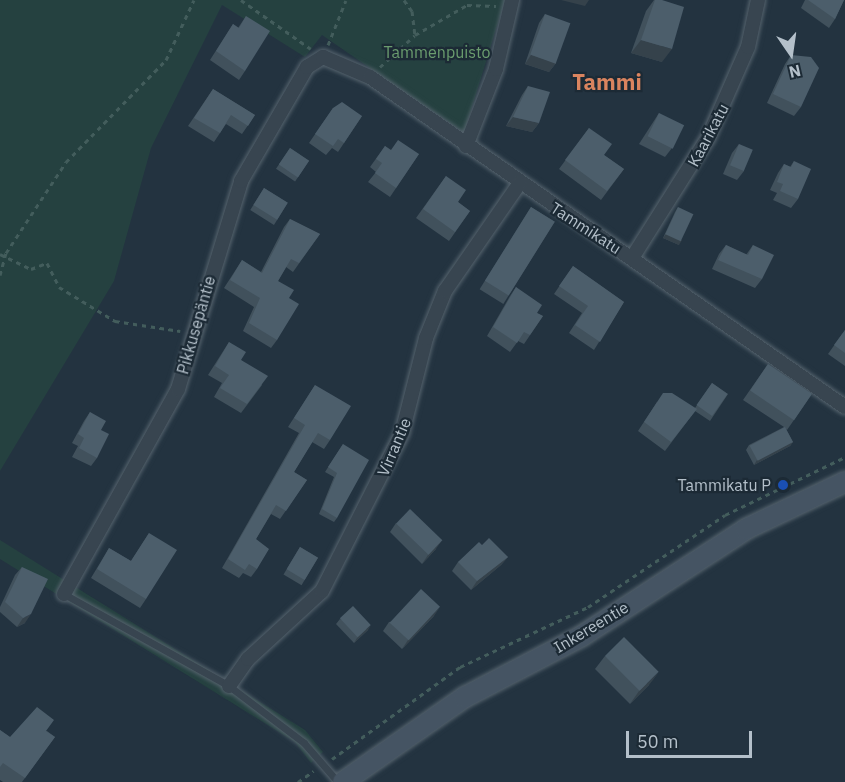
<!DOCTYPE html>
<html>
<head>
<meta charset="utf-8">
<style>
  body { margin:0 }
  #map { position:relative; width:845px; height:782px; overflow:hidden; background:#233340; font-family:"IBM Plex Sans",sans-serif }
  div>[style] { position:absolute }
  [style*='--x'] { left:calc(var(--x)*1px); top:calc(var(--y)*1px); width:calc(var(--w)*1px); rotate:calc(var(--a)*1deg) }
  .green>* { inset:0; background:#254140 }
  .path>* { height:3px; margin-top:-1.5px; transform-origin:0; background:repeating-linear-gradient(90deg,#435d5c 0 4.5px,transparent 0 9px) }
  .roads { filter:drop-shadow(0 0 2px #55636d) drop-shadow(0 0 2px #55636d) }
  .lane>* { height:7px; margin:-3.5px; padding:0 3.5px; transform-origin:3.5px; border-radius:3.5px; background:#384550 }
  .street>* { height:14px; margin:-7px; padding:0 7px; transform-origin:7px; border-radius:7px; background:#384550 }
  .secondary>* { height:20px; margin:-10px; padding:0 10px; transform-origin:10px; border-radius:10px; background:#455463 }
  .wall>* { inset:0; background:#41515c; transform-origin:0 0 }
  .shaded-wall>* { inset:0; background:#35424b }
  .building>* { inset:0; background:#4c5e6b; transform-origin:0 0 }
  .dots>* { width:16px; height:16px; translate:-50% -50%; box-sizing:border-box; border:3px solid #1c2a35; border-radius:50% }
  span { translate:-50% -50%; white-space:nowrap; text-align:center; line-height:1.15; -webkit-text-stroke:4.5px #1c2a35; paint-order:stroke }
  .park-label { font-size:16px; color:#6a9c6e }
  .street-label { font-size:16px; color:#b4c0ca }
  .poi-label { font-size:16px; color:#b4c0ca }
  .right { translate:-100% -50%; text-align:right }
  .district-label { font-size:22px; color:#da845f; font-weight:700 }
  .north { position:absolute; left:761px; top:24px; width:60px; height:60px; -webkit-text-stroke:4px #1c2a35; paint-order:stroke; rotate:167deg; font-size:16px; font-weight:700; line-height:24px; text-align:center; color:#b4c0ca }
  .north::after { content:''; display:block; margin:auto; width:21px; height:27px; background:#b4c0ca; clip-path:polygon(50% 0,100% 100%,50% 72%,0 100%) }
  .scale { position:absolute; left:626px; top:731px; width:126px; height:27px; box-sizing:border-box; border:3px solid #b4c0ca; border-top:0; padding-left:8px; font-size:18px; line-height:21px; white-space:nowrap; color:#b4c0ca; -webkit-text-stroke:4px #1c2a35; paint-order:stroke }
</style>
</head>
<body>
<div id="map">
  <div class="green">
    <div style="clip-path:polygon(0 0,505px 0,464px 133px,322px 35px,305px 57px,222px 5px,151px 148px,114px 281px,0 471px)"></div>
    <div style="clip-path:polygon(0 540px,305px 730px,323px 752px,311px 763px,295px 742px,0 559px)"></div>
  </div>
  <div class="path">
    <div style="--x:241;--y:0;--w:85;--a:35"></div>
    <div style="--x:404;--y:0;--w:14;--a:54"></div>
    <div style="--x:412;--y:11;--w:24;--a:83"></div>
    <div style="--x:328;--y:45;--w:48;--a:-68.2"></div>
    <div style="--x:380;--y:67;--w:47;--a:-42.4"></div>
    <div style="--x:415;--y:35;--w:60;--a:-30"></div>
    <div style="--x:467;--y:5;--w:29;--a:2"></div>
    <div style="--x:0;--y:254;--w:34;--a:26"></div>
    <div style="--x:31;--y:269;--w:17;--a:-21"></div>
    <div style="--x:47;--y:263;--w:27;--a:63"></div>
    <div style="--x:59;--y:287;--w:66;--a:31.3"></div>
    <div style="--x:115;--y:321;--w:66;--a:8.7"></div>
    <div style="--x:0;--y:275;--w:23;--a:-75"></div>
    <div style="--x:6;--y:253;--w:109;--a:-56.6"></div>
    <div style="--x:66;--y:162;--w:143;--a:-45.6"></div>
    <div style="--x:166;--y:60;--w:66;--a:-65"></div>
    <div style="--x:332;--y:759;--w:158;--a:-35.7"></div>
    <div style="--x:460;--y:667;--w:141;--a:-25.1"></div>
    <div style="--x:588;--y:607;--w:165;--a:-33.9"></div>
    <div style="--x:725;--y:515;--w:133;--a:-25.8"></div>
    <div style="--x:298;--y:782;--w:19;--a:-35"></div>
  </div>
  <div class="roads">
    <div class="lane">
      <div style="--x:64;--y:594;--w:189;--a:29.1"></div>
      <div style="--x:229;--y:686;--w:94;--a:37.2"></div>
      <div style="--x:304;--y:743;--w:52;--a:48.9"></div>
    </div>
    <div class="street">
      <div style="--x:466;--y:146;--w:83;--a:-68.7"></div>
      <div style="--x:496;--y:69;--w:71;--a:-76.9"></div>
      <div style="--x:632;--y:258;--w:142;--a:-57.7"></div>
      <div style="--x:708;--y:138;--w:99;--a:-66.3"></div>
      <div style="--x:748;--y:47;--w:48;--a:-78"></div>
      <div style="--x:64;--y:594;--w:235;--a:-60.9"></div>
      <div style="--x:178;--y:389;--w:217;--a:-73.1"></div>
      <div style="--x:241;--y:181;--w:132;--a:-59.9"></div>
      <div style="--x:307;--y:67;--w:19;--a:-32"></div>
      <div style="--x:323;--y:57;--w:51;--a:23.1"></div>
      <div style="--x:370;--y:77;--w:578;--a:34.79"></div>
      <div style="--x:229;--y:686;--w:33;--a:-55"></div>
      <div style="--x:248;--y:659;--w:100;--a:-42.6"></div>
      <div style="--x:322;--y:591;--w:177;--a:-63.1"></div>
      <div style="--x:402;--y:433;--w:98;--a:-75.8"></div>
      <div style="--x:426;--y:338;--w:51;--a:-68"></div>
      <div style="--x:445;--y:291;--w:130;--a:-55.3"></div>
    </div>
    <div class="secondary">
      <div style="--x:343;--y:782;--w:149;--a:-34.9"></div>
      <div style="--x:465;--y:697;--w:132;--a:-27.5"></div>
      <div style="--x:582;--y:636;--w:196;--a:-33.1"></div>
      <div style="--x:746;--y:529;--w:110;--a:-25.4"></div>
    </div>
  </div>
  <div class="wall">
    <div style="clip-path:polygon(654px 0,662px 0,662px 62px,631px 53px,646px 11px)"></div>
    <div style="clip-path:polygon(805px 0,844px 0,835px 19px,829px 28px,801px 8px)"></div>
    <div style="clip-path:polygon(545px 14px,556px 63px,549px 72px,525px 64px,539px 23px)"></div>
    <div style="clip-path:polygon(246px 16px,245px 71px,239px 80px,210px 60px,233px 24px,238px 28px)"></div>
    <div style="clip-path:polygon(791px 55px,801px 107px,794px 116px,767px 103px,785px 64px)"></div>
    <div style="clip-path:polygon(528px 86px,539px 123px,532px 132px,506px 126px,522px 95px)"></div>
    <div style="clip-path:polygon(213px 89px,255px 115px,242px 134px,226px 124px,214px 142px,188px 126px)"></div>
    <div style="clip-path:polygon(333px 108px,362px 116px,338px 152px,332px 148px,326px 155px,309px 143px)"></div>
    <div style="clip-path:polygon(659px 113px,672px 148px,665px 157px,639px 144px)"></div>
    <div style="clip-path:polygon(589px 128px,604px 155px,624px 169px,601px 200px,559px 169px)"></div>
    <div style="clip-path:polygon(739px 144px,744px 171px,737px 180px,723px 174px,732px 153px)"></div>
    <div style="clip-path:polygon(385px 146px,390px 150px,419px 154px,390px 197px,368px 182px,376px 172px,370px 167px)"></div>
    <div style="left:290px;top:148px;width:23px;height:25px;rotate:34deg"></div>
    <div style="clip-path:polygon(794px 161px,798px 199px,791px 208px,773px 200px,777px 193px,770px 190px,778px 173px,784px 164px,790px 167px)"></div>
    <div style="clip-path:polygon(446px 176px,458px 202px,470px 211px,449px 241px,416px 218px)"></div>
    <div style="left:264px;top:188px;width:28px;height:26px;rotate:32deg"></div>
    <div style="left:531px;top:207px;width:28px;height:97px;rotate:32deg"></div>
    <div style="clip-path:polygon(678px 207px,679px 245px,663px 238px,675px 212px)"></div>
    <div style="clip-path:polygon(290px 219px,320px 234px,293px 272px,286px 267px,278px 281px,289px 298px,277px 340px,271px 348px,243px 331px,254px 307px,224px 288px,242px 260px,261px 272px,284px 227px)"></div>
    <div style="clip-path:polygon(726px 245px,746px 255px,753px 245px,762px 279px,755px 288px,712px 269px,719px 254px)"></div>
    <div style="clip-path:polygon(573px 266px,624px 302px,594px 350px,569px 333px,582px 313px,554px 294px)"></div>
    <div style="clip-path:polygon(516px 287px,537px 313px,543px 316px,524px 344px,518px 341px,510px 352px,487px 336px,510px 296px)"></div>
    <div style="clip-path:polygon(845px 330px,845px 366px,828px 354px)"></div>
    <div style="clip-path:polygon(229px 342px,241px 360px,262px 385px,241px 413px,214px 397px,222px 383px,208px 375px)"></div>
    <div style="clip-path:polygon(768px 364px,812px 394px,787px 430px,786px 429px,793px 442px,790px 446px,754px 465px,746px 450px,749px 445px,784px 427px,743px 400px)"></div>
    <div style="clip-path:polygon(712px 383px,728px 394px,710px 421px,695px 411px,665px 451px,638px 431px,657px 402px,695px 408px)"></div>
    <div style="clip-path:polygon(315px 385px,330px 440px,324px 449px,312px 442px,294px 472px,307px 480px,280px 519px,271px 514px,256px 539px,257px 569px,251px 577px,243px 573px,239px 578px,222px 568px,299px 433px,288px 427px)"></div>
    <div style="clip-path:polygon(90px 412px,101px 430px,97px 458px,91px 466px,72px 457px,78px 446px,72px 443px,84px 421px)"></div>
    <div style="clip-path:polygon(343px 444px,337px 518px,334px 522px,319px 514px,334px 477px,325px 472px)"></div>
    <div style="clip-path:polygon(396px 523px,436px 549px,422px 564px,390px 532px)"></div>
    <div style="clip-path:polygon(149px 533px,146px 599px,140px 608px,91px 578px,109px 548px,131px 561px)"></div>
    <div style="clip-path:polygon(482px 545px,508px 557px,501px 565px,471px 590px,452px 571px,458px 562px)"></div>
    <div style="left:300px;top:547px;width:21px;height:32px;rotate:31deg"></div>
    <div style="clip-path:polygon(22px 567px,25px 623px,17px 627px,0 612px,0 607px,15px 575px)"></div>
    <div style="clip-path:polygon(434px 616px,402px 649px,383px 631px,389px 622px)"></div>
    <div style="clip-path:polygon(340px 619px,368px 630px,354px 643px,336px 624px)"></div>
    <div style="clip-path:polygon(605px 656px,649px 685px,630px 704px,595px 669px)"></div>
    <div style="clip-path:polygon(0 730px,10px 737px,47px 731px,55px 737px,22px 782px,3px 782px,0 780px)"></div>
  </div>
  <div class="shaded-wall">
    <div style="clip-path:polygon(561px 0,589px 0,585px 6px)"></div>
    <div style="clip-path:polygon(641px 40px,672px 49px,662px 62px,631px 53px)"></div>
    <div style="clip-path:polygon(531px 55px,556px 63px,549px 72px,525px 64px)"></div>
    <div style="clip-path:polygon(513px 117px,539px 123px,532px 132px,506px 126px)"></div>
    <div style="clip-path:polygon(666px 234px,682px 240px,679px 245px,663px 238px)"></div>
    <div style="clip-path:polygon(793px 442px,790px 446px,754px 465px,757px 460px)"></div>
    <div style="clip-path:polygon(442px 540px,436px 549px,422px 564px,428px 555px)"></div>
    <div style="clip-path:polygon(508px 557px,501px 565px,471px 590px,477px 581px)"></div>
    <div style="clip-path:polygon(440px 607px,434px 616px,402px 649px,408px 640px)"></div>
    <div style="clip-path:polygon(31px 614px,25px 623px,17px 627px,23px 618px)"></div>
    <div style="clip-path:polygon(371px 625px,368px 630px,354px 643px,357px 638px)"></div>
    <div style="clip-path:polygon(659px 672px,649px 685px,630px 704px,639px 691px)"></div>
  </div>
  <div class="building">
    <div style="clip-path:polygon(655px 0,662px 0,684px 7px,672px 49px,641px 40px)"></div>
    <div style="clip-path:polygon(808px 0,844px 0,835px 19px)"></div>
    <div style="left:545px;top:14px;width:27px;height:43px;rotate:20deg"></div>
    <div style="clip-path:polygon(246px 16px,270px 31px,245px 71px,216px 51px,233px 24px,239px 28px)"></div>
    <div style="clip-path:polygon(791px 55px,811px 57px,819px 68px,801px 107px,773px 94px)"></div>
    <div style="clip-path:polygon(528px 86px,550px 92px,539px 123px,513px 117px)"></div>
    <div style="clip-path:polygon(213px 89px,255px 115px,248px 126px,231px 115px,220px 133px,194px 118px)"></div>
    <div style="clip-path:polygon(342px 102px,362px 116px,344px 143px,338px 139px,333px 146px,315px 134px,333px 108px)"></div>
    <div style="left:659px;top:113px;width:28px;height:26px;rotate:26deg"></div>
    <div style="clip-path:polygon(589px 128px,612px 144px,604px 155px,624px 169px,607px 191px,565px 160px)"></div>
    <div style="clip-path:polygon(398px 140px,419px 154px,396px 188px,375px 173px,382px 163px,376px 159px,385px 146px,391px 150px)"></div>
    <div style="left:739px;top:144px;width:15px;height:23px;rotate:23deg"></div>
    <div style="left:290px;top:148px;width:23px;height:20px;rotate:34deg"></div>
    <div style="clip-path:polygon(794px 161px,811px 169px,798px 199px,780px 191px,783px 184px,777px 182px,784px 164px,791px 167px)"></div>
    <div style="clip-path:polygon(446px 176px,466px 190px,458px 202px,470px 211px,455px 232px,423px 209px)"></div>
    <div style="left:264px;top:188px;width:28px;height:20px;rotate:32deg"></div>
    <div style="left:531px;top:207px;width:28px;height:87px;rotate:32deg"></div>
    <div style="left:678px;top:207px;width:17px;height:30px;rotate:25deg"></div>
    <div style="clip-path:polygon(290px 219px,320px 234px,299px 263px,291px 259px,278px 281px,294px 290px,289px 298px,299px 304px,277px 340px,249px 323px,260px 298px,230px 280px,242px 260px,262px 273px)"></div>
    <div style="clip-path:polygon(726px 245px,748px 255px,753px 245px,774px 255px,762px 279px,718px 260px)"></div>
    <div style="clip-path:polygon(573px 266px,624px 302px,600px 342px,575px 325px,588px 306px,559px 286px)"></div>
    <div style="clip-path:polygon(516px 287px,542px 305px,537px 313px,543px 316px,530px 335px,524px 332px,517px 343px,493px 327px)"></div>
    <div style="clip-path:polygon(845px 330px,845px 353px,834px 345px)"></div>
    <div style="clip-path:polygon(229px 342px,246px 352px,241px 360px,268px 376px,247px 404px,220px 388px,229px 375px,215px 366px)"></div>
    <div style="left:768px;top:364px;width:53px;height:32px;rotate:34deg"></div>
    <div style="left:712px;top:383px;width:19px;height:27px;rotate:35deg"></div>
    <div style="clip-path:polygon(315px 385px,351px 406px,330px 440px,318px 433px,294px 472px,307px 480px,286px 511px,276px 505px,256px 539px,269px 549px,257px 569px,249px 564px,245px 570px,228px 559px,305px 425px,294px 418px)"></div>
    <div style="clip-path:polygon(663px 393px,672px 393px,697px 409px,671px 442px,644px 422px)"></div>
    <div style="clip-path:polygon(90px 412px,106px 421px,101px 430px,109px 434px,97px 458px,79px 448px,84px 438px,78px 434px)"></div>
    <div style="left:785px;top:427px;width:17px;height:40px;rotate:62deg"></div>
    <div style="clip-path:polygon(343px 444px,369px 460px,337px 518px,322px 509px,337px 473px,328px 467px)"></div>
    <div style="left:410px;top:509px;width:45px;height:20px;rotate:44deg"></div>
    <div style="clip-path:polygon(149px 533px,177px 550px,146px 599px,97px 569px,109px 548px,131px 561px)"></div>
    <div style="clip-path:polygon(489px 538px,508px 557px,477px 581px,458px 562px,479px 542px,482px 545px)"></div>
    <div style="left:300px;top:547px;width:21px;height:26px;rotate:31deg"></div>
    <div style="clip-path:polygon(22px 567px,48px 579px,31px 614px,23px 618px,5px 602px)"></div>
    <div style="left:421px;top:589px;width:26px;height:46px;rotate:43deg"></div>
    <div style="left:353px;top:606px;width:26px;height:18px;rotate:47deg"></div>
    <div style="left:624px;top:637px;width:49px;height:27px;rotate:45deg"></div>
    <div style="clip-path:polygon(37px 707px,54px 720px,46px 731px,55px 737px,25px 778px,3px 763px,0 767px,0 730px,10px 737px)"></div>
  </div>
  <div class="dots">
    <div style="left:783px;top:485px;background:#1a4fb4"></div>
  </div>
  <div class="park-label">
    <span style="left:437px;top:52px">Tammenpuisto</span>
  </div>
  <div class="street-label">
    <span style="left:708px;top:135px;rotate:-62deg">Kaarikatu</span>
    <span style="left:586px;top:228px;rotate:33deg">Tammikatu</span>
    <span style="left:196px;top:325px;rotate:-74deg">Pikkusepäntie</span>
    <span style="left:394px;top:447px;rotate:-67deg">Virrantie</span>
    <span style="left:591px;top:627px;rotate:-31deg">Inkereentie</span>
  </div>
  <div class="poi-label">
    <span class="right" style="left:771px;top:485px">Tammikatu P</span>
  </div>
  <div class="district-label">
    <span style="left:607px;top:82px">Tammi</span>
  </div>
  <div class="north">N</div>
  <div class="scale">50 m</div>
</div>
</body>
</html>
